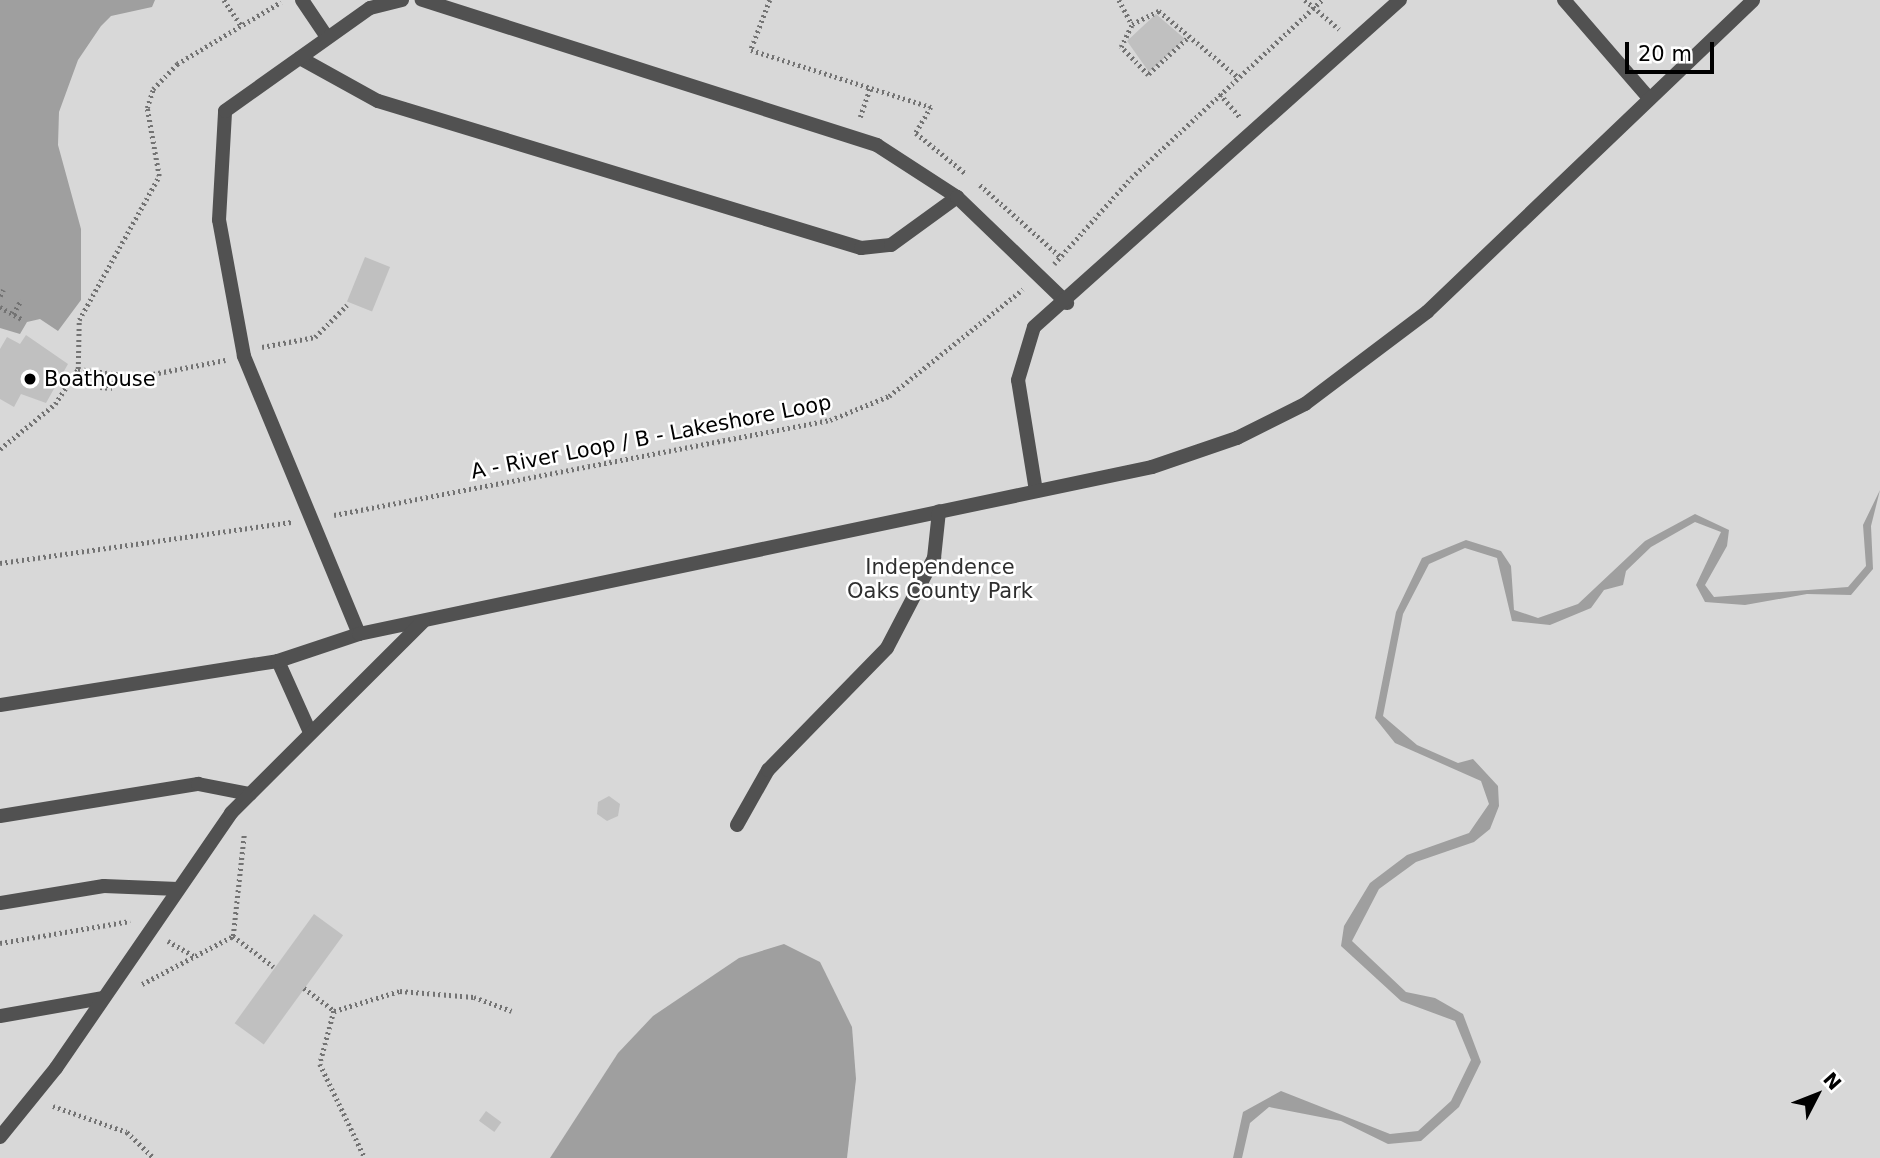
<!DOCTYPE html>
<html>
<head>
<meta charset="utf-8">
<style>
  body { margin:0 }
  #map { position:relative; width:1880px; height:1158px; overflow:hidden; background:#fff; font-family:"DejaVu Sans",sans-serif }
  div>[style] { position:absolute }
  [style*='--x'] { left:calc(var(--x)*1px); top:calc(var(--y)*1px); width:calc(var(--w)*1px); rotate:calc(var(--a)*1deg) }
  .green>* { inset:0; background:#d8d8d8; transform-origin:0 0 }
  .water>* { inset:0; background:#9f9f9f }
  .building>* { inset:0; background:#c0c0c0; transform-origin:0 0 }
  .path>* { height:4.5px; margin-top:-2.25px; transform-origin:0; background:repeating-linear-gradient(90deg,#737373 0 2px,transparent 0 5.5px) }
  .lane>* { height:14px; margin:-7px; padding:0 7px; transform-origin:7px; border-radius:7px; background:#515151 }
  .dots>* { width:19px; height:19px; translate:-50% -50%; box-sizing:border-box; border:4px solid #fff; border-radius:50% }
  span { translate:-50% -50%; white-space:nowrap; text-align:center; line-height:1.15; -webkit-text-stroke:5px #fff; paint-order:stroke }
  .poi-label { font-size:21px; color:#000 }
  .left { translate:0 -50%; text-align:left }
  .street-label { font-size:21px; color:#000 }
  .park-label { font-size:21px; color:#2f2f2f }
  .north { position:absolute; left:1782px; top:1060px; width:70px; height:70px; -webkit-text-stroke:5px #fff; paint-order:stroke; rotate:48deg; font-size:19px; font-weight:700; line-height:28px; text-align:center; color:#000 }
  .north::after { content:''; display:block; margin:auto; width:24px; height:32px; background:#000; clip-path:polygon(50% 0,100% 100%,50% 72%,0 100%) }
  .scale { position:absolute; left:1625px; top:42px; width:89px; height:32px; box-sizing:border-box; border:4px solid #000; border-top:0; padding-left:9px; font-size:21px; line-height:24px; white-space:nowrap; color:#000; -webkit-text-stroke:5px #fff; paint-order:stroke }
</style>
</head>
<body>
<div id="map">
  <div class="green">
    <div style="left:0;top:0;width:1880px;height:1158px"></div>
  </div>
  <div class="water">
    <div style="clip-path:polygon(0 0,155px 0,152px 7px,111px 16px,101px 26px,78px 60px,59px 112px,58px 145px,81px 229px,81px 300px,58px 331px,40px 319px,27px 322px,20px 334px,0 328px)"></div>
    <div style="clip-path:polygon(1880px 490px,1871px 526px,1873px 569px,1851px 595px,1807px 594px,1745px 605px,1705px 602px,1696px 585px,1721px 532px,1695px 522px,1651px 547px,1626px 571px,1623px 585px,1604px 590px,1591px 608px,1550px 625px,1512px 621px,1497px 558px,1465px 548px,1429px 564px,1403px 614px,1383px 716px,1417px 745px,1458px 763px,1473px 759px,1498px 786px,1499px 806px,1490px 829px,1474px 842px,1416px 862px,1379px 889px,1352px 941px,1406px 992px,1435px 998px,1463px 1014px,1481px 1062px,1459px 1107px,1421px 1141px,1388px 1144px,1341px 1121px,1269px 1107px,1250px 1123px,1242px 1158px,1233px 1158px,1243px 1112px,1281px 1091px,1390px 1134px,1418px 1131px,1451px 1101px,1471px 1060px,1455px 1021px,1401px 1001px,1341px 946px,1344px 926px,1370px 883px,1407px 855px,1469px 833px,1489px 804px,1481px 781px,1395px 743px,1375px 718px,1396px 612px,1422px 558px,1466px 540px,1501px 551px,1511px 566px,1514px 610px,1538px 618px,1578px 604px,1645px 541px,1695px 514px,1729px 530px,1727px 546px,1705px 585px,1714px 597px,1848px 587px,1866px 566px,1863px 525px)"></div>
    <div style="clip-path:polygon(784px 944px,820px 962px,852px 1027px,856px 1079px,847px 1158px,550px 1158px,618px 1053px,653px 1016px,739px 958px)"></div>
  </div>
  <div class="building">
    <div style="clip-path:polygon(1156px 14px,1185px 39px,1149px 72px,1127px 41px)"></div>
    <div style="left:365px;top:257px;width:27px;height:48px;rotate:22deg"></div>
    <div style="clip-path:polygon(26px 335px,68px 364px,46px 403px,21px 394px,14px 407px,0 399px,0 349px,7px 337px,20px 344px)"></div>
    <div style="clip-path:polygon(609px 796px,620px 804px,618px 816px,607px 821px,597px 814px,598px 802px)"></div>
    <div style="left:314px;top:914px;width:36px;height:135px;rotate:36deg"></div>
    <div style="left:486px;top:1111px;width:19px;height:12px;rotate:36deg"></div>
  </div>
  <div class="path">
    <div style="--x:224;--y:0;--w:30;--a:56"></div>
    <div style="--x:770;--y:0;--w:53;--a:110.8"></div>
    <div style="--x:751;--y:50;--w:189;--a:17.6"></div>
    <div style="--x:931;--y:107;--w:30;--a:120"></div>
    <div style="--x:916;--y:133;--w:63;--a:39.2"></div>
    <div style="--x:1119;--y:0;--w:27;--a:62"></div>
    <div style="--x:1305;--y:0;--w:45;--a:40.5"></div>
    <div style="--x:1187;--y:39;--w:53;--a:137.3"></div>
    <div style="--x:1148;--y:75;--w:39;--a:-134"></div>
    <div style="--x:1121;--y:47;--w:25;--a:-64"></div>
    <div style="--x:1132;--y:24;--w:30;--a:-26"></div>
    <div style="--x:1159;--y:11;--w:103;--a:39.9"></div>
    <div style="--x:1220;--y:94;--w:30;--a:49"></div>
    <div style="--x:860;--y:117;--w:31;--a:-71"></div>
    <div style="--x:980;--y:185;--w:110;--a:41.7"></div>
    <div style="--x:1054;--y:264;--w:115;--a:-48.2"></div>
    <div style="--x:1131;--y:178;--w:261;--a:-43"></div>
    <div style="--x:0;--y:296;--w:7;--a:-63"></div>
    <div style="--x:0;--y:307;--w:25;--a:29"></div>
    <div style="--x:13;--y:314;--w:16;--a:-60"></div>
    <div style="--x:262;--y:347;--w:54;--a:-10.7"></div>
    <div style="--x:315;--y:337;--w:45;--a:-45"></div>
    <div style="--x:78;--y:369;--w:60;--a:7.7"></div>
    <div style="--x:137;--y:377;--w:90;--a:-10.9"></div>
    <div style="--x:100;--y:387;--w:12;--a:5"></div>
    <div style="--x:112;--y:388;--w:12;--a:-85"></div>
    <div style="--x:0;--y:449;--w:71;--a:-39.3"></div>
    <div style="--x:55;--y:404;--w:42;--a:-56.7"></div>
    <div style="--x:78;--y:369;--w:49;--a:-88.8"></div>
    <div style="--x:79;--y:320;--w:165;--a:-60.9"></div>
    <div style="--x:159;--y:176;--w:69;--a:-100"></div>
    <div style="--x:147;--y:108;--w:20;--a:-72"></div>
    <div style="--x:153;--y:89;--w:35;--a:-46"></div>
    <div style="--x:177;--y:64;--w:121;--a:-30.8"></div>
    <div style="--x:334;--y:515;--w:505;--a:-10.84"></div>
    <div style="--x:830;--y:420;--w:64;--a:-22.1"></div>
    <div style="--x:889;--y:396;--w:171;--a:-38.6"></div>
    <div style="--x:0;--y:563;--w:294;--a:-8"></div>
    <div style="--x:233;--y:936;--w:51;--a:37.1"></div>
    <div style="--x:168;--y:941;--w:30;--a:30"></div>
    <div style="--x:0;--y:943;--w:132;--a:-9.6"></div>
    <div style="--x:142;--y:984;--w:103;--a:-27.8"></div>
    <div style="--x:233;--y:936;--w:103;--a:-83.8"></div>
    <div style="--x:304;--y:988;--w:38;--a:37"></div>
    <div style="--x:334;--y:1011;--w:69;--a:-16.9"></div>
    <div style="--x:400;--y:991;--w:74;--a:4.6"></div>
    <div style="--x:474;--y:997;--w:40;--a:20.2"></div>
    <div style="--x:334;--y:1011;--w:55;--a:104.8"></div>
    <div style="--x:320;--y:1064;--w:104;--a:64.4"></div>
    <div style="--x:53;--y:1106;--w:78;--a:19.4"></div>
    <div style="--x:127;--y:1132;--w:37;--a:44"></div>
  </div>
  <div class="lane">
    <div style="--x:302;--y:0;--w:45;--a:56"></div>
    <div style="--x:1564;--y:0;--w:128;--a:49.1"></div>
    <div style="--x:300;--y:58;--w:89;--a:28.9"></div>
    <div style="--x:378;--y:101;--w:505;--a:16.93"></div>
    <div style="--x:861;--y:248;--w:30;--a:-6"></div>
    <div style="--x:891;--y:245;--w:82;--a:-36"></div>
    <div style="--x:957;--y:197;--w:95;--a:-147"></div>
    <div style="--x:877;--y:145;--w:478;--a:-162.3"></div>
    <div style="--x:957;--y:197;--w:153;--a:43.9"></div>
    <div style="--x:1036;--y:491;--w:112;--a:-99.2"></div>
    <div style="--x:1018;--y:380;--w:55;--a:-73.2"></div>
    <div style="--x:1034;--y:327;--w:491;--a:-41.8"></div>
    <div style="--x:359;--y:634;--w:301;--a:-112.5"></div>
    <div style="--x:244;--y:356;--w:138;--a:-100.4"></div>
    <div style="--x:219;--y:220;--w:109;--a:-86.8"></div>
    <div style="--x:225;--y:111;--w:178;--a:-35.4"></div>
    <div style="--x:370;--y:8;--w:33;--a:-14"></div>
    <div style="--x:278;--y:661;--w:76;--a:65.8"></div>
    <div style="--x:0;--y:705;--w:281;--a:-9"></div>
    <div style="--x:278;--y:661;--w:85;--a:-18.4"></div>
    <div style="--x:359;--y:634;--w:810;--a:-11.89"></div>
    <div style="--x:1152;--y:467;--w:90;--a:-18.8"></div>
    <div style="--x:1237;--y:438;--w:76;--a:-26.6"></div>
    <div style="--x:1305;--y:404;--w:153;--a:-37"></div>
    <div style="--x:1427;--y:312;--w:451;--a:-43.7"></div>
    <div style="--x:0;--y:816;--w:201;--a:-9.2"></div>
    <div style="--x:198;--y:784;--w:53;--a:10.9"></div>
    <div style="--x:737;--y:825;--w:63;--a:-60.6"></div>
    <div style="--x:768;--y:770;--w:170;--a:-45.7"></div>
    <div style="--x:887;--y:648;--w:102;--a:-62.4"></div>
    <div style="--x:934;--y:558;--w:47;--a:-83.9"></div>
    <div style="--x:0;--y:903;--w:105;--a:-9.3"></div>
    <div style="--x:104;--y:886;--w:74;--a:2.3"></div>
    <div style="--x:0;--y:1016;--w:105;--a:-9.9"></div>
    <div style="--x:0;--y:1137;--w:89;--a:-50.9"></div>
    <div style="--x:56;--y:1068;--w:309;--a:-55.5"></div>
    <div style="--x:231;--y:813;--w:271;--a:-44.9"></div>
  </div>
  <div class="dots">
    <div style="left:30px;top:379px;background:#000"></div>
  </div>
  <div class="poi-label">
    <span class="left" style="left:44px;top:379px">Boathouse</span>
  </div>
  <div class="street-label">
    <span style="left:651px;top:437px;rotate:-11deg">A - River Loop / B - Lakeshore Loop</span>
  </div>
  <div class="park-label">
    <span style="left:940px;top:579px">Independence<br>Oaks County Park</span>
  </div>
  <div class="north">N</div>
  <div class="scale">20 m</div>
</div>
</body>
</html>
